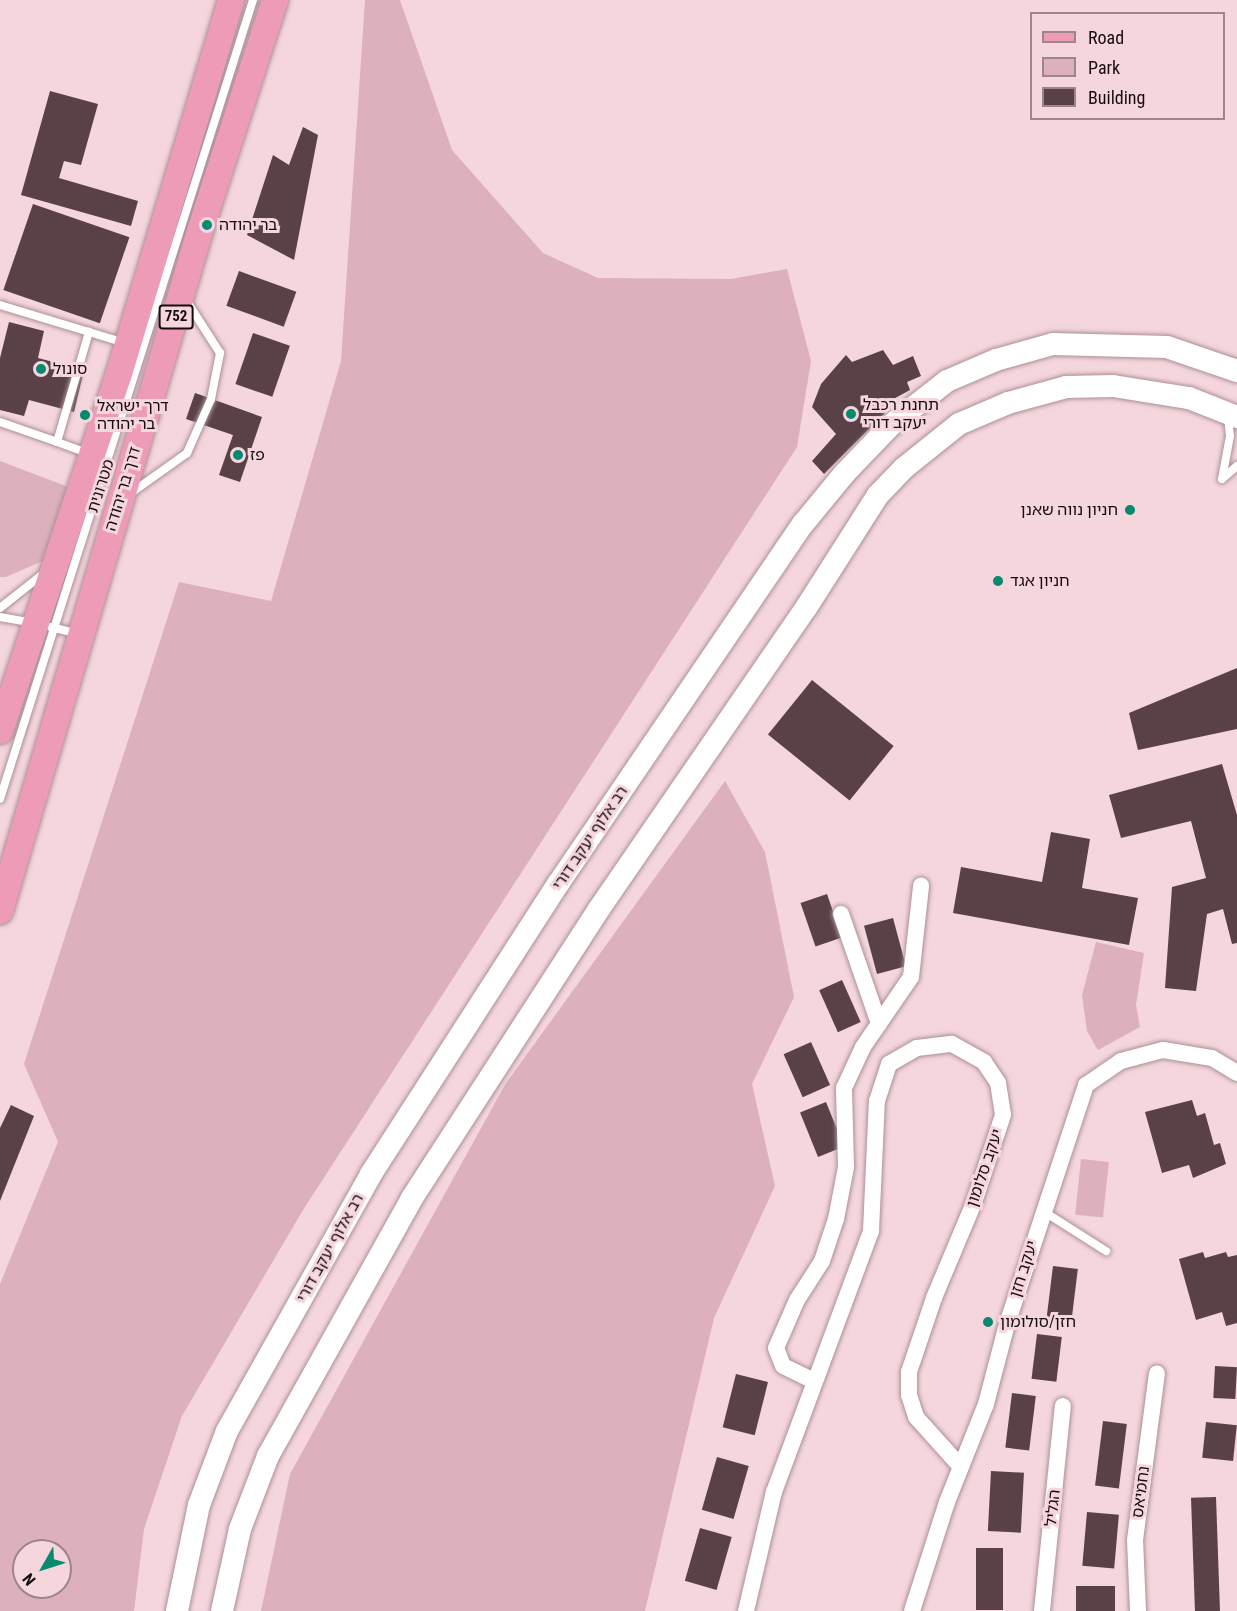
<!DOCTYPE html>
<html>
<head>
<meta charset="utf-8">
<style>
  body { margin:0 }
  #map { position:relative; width:1237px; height:1611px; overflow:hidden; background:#f5d6dd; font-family:"Roboto Condensed","Noto Sans Hebrew",sans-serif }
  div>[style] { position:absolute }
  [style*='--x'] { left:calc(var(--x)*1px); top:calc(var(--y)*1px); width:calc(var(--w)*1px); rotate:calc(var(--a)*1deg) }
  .green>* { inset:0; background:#dcb1bb; transform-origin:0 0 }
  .building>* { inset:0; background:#594147; transform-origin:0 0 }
  .roads { filter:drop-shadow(0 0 2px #ac9096) drop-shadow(0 0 2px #ac9096) }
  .service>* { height:8px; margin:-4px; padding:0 4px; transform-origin:4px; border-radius:4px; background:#fff }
  .minor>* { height:16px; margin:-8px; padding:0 8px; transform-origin:8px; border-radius:8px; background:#fff }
  .secondary>* { height:22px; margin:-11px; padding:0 11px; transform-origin:11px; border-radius:11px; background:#fff }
  .primary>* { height:26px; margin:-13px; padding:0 13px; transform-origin:13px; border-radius:13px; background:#ed9bb6 }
  .dots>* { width:16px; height:16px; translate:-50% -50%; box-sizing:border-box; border:3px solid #f5d6dd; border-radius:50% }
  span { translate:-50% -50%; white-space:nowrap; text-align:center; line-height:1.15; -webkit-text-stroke:6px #f5d6dd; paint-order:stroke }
  .shield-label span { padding:2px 4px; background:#f5d6dd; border:2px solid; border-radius:4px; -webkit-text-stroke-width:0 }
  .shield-label { font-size:15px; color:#160c0f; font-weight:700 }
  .poi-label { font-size:16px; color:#160c0f }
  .left { translate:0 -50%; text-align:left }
  .right { translate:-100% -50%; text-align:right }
  .street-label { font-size:16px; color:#160c0f }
  .legend { position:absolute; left:1030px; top:12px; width:195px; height:108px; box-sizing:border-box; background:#f5d6dd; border:2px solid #9c858b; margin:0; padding:8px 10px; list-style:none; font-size:18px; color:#160c0f }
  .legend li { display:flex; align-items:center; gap:12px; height:30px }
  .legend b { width:30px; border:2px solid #9c858b }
  .north { position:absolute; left:12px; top:1539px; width:60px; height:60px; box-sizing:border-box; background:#f5d6dd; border:2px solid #9c858b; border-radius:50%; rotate:231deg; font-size:16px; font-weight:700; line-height:24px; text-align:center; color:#160c0f }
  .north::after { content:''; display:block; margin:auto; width:21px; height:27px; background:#058a70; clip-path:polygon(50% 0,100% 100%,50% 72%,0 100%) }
</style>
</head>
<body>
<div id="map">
  <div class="green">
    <div style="clip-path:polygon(evenodd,365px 0,400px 0,452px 150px,543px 253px,598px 278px,731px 279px,787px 269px,811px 361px,797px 447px,303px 1210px,182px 1416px,144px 1529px,134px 1611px,0 1611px,0 1284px,58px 1142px,24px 1064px,179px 582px,271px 601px,341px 361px,365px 0,24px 1551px,60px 1551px,60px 1587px,24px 1587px,24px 1551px)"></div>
    <div style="clip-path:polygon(0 461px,71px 488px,45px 560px,6px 577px,0 577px)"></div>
    <div style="clip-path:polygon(725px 781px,765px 852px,794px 997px,752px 1084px,775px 1186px,714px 1318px,645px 1611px,261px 1611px,290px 1474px,506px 1083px)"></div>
    <div style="clip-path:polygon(1096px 942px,1144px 953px,1136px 1005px,1140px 1027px,1098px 1050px,1087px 1031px,1082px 995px)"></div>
    <div style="left:1081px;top:1159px;width:28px;height:56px;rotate:6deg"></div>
  </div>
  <div class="building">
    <div style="clip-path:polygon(50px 91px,98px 104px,81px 165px,64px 161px,59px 178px,138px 201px,131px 226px,21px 195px)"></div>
    <div style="clip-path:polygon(303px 127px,318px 135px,294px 260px,247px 235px,273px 155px,289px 165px)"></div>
    <div style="left:33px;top:204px;width:102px;height:91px;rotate:19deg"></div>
    <div style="left:239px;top:271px;width:61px;height:37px;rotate:20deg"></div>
    <div style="clip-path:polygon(9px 322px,44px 331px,38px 358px,84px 370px,74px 412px,29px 400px,24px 416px,0 410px,0 358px)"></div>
    <div style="left:253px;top:333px;width:39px;height:54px;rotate:19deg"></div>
    <div style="clip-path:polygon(883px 350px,893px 365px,913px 356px,921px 376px,907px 382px,910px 390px,886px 403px,890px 408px,824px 474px,812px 461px,836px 434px,812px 407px,821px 384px,846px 355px,852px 362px)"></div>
    <div style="clip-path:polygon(195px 393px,262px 417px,240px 482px,219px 475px,233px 435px,186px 419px)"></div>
    <div style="clip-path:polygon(1237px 668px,1237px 729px,1138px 750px,1129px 713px)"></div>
    <div style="left:812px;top:680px;width:105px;height:70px;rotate:39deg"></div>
    <div style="clip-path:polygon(1222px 764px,1237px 815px,1237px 943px,1232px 944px,1223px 909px,1207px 914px,1196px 991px,1165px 988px,1172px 887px,1206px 878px,1191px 821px,1121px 838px,1109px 795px)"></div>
    <div style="clip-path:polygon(1051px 832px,1090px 839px,1082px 888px,1138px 898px,1129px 945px,953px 913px,961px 867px,1042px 882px)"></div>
    <div style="left:827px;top:894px;width:46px;height:28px;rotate:71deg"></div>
    <div style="left:893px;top:918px;width:50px;height:30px;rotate:75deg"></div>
    <div style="left:842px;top:980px;width:46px;height:25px;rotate:66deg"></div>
    <div style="left:811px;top:1042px;width:47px;height:30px;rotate:66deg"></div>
    <div style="clip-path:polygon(1192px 1100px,1197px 1116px,1205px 1113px,1214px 1145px,1220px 1143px,1226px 1164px,1193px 1178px,1189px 1165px,1162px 1173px,1145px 1112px)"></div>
    <div style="left:826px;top:1102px;width:48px;height:28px;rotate:68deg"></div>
    <div style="clip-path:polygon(11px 1105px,34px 1116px,0 1201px,0 1128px)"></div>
    <div style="clip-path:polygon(1203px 1252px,1205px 1258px,1226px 1252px,1228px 1257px,1237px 1255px,1237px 1323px,1226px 1326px,1222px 1312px,1196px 1320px,1179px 1259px)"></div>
    <div style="left:1053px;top:1266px;width:25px;height:56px;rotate:7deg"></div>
    <div style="left:1037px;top:1334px;width:25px;height:45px;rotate:7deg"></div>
    <div style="left:1215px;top:1366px;width:22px;height:32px;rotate:3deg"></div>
    <div style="left:736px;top:1374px;width:33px;height:55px;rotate:14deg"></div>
    <div style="left:1012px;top:1393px;width:24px;height:55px;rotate:7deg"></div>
    <div style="left:1103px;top:1421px;width:24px;height:65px;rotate:7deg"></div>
    <div style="left:1206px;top:1422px;width:31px;height:36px;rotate:6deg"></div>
    <div style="left:717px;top:1457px;width:33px;height:55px;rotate:16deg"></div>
    <div style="left:991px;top:1471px;width:33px;height:60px;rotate:3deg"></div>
    <div style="left:1216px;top:1497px;width:114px;height:25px;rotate:88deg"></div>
    <div style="left:1087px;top:1512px;width:32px;height:54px;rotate:5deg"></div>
    <div style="left:700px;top:1528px;width:33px;height:55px;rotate:16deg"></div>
    <div style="left:976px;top:1548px;width:27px;height:62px"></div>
    <div style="left:1076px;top:1586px;width:39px;height:25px"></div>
  </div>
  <div class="roads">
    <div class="service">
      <div style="--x:0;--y:305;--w:93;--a:16.9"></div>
      <div style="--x:0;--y:422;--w:60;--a:19.3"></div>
      <div style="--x:90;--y:454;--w:35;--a:-160"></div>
      <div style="--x:57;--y:442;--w:115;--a:-73.8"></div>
      <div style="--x:89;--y:332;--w:38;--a:17"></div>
      <div style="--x:1222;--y:479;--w:44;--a:-79.5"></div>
      <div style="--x:1230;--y:436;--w:19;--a:-96"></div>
      <div style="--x:1222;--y:479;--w:20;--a:-41"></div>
      <div style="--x:131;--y:493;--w:69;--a:-35.5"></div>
      <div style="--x:187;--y:453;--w:59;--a:-66"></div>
      <div style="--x:211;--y:399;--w:47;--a:-78.9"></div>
      <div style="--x:220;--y:353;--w:63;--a:-122.7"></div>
      <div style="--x:0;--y:608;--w:55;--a:-38.3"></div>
      <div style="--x:0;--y:617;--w:34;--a:10"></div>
      <div style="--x:51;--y:627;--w:30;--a:14"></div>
      <div style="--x:0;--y:799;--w:838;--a:-72.43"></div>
      <div style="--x:1043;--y:1211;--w:75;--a:32.4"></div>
    </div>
    <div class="minor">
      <div style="--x:841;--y:914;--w:116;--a:70.9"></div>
      <div style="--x:814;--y:1381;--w:34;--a:-154"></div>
      <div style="--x:783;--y:1366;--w:19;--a:-111"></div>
      <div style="--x:776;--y:1348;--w:52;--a:-66.4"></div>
      <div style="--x:797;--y:1300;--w:46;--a:-57.3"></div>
      <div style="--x:822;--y:1261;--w:44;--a:-71.6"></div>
      <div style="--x:836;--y:1219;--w:53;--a:-79.1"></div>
      <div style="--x:846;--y:1167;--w:79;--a:-91.5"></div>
      <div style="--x:844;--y:1088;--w:45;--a:-65.1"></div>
      <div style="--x:863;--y:1047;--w:85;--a:-55.6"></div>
      <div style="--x:911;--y:977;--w:92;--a:-83.7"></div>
      <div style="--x:746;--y:1611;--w:122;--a:-76.8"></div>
      <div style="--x:774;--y:1492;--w:278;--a:-69.6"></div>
      <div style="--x:871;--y:1231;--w:130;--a:-87.4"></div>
      <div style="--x:877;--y:1101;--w:39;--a:-72"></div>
      <div style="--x:889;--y:1064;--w:32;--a:-30"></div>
      <div style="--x:917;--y:1048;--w:35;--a:-7"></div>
      <div style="--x:952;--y:1044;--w:37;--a:29"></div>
      <div style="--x:984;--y:1062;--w:25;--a:56"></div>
      <div style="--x:998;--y:1083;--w:32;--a:81"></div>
      <div style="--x:1003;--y:1115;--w:95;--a:108.4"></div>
      <div style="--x:973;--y:1205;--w:101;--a:112.8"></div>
      <div style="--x:934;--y:1298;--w:78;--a:108.7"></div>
      <div style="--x:909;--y:1372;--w:23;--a:90"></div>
      <div style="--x:909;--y:1395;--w:23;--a:72"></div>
      <div style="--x:916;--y:1417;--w:67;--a:48"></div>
      <div style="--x:912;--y:1611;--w:114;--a:-72.2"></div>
      <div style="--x:947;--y:1502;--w:105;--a:-68.3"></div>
      <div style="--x:986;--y:1404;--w:83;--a:-75.3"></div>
      <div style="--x:1007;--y:1324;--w:252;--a:-71.7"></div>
      <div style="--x:1086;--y:1085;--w:42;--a:-34.4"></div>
      <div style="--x:1121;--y:1061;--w:43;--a:-14.7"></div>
      <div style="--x:1163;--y:1050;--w:50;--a:9.3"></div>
      <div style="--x:1212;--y:1058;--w:29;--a:31"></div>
      <div style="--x:1042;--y:1611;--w:206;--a:-84.2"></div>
      <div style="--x:1138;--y:1611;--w:71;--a:-92.4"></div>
      <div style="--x:1135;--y:1540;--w:168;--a:-82.5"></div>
    </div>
    <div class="secondary">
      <div style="--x:177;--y:1611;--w:108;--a:-78.3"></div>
      <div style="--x:199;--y:1505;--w:79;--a:-69.3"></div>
      <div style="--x:227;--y:1431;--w:295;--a:-60.7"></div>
      <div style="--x:371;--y:1174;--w:345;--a:-57.2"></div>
      <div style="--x:558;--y:884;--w:435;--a:-55.8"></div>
      <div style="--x:803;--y:524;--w:65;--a:-50.6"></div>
      <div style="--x:844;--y:474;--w:68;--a:-46.2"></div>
      <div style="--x:891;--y:425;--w:71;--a:-38.2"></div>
      <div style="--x:947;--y:381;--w:53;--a:-23.2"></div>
      <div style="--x:996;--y:360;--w:59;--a:-15.7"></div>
      <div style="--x:1053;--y:344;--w:114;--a:1.5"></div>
      <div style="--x:1167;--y:347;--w:74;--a:18.9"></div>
      <div style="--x:222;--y:1611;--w:84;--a:-77.6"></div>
      <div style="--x:240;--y:1529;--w:78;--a:-69"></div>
      <div style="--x:268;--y:1456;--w:295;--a:-60.8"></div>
      <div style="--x:412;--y:1198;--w:344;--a:-57.1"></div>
      <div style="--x:599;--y:909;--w:365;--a:-55.5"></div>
      <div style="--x:806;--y:608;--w:134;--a:-57.5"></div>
      <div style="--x:878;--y:495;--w:37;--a:-46"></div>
      <div style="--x:904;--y:468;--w:70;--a:-38.7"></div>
      <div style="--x:959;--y:424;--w:53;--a:-23.2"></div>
      <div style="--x:1008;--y:403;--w:60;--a:-15.4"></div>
      <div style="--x:1066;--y:387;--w:47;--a:-1.2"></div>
      <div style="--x:1113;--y:386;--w:77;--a:9"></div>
      <div style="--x:1189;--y:398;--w:52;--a:21.6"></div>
    </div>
    <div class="primary">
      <div style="--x:0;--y:731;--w:373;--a:-71.6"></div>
      <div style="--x:118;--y:377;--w:394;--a:-73.3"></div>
      <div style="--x:0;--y:911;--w:709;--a:-73.61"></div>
      <div style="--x:200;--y:231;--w:243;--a:-72"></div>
    </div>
  </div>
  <div class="dots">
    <div style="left:207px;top:225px;background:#058a70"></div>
    <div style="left:41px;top:369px;background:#058a70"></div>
    <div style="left:851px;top:414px;background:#058a70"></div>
    <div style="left:85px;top:415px;background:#058a70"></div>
    <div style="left:238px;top:455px;background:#058a70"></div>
    <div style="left:1130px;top:510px;background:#058a70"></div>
    <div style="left:998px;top:581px;background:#058a70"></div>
    <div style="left:988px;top:1322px;background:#058a70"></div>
  </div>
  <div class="shield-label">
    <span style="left:176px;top:317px">752</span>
  </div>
  <div class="poi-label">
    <span class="left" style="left:219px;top:225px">בר יהודה</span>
    <span class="left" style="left:53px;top:369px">סונול</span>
    <span class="left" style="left:863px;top:414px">תחנת רכבל<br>יעקב דורי</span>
    <span class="left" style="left:97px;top:415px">דרך ישראל<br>בר יהודה</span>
    <span class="left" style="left:250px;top:455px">פז</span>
    <span class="right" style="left:1118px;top:510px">חניון נווה שאנן</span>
    <span class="left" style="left:1010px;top:581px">חניון אגד</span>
    <span class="left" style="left:1000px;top:1322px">חזן/סולומון</span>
  </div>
  <div class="street-label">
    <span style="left:101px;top:486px;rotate:-72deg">מטרונית</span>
    <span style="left:123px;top:489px;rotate:-73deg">דרך בר יהודה</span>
    <span style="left:590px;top:838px;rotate:-56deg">רב אלוף יעקב דורי</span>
    <span style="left:985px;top:1168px;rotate:-71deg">יעקב סלומון</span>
    <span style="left:330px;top:1248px;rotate:-61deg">רב אלוף יעקב דורי</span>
    <span style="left:1024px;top:1269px;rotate:-72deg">יעקב חזן</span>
    <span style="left:1141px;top:1492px;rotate:-83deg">נחמיאס</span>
    <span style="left:1053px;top:1508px;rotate:-84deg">הגליל</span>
  </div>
  <ul class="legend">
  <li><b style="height:8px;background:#ed9bb6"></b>Road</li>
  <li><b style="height:16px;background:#dcb1bb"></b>Park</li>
  <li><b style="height:16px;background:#594147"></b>Building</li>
  </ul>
  <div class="north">N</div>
</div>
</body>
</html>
